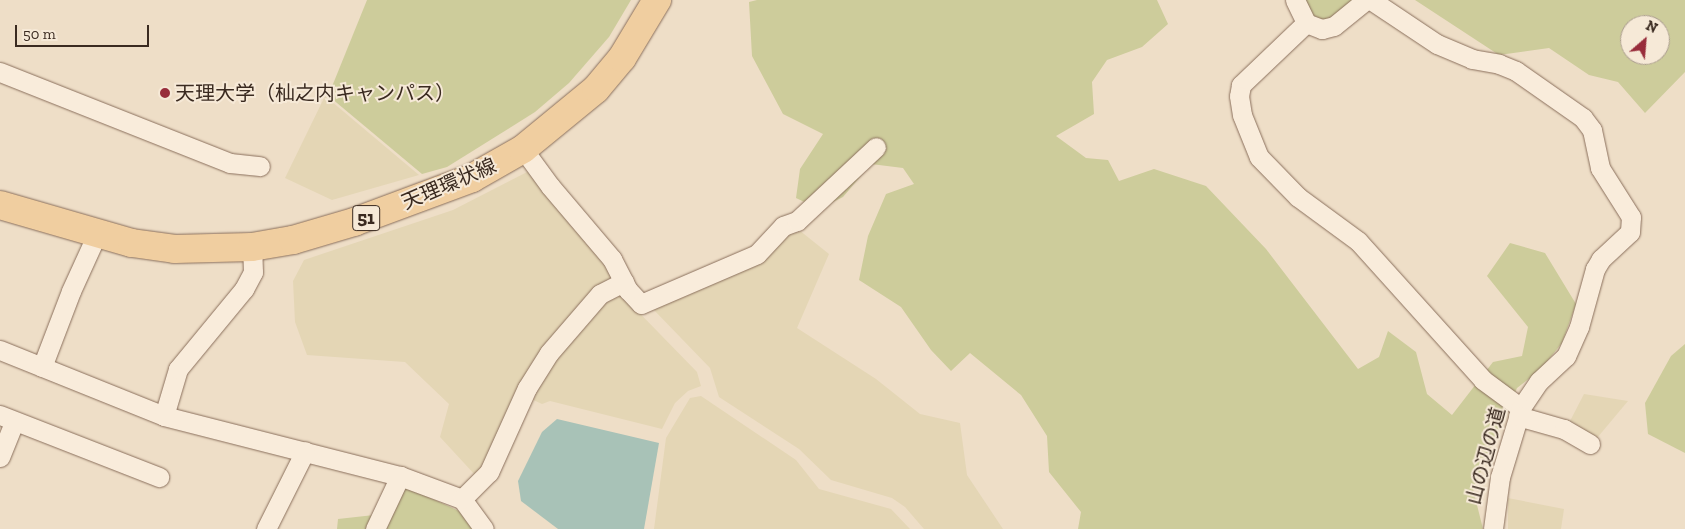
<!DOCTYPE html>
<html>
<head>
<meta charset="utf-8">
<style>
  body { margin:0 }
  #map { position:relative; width:1685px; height:529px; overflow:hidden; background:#eedec7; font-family:"Zilla Slab","Noto Sans JP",serif }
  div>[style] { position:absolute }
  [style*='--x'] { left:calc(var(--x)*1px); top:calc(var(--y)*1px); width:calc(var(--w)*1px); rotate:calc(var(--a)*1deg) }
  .farmland>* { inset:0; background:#e4d6b5 }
  .green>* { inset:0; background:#cdcc9b }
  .water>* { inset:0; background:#a8c2b7 }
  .roads { filter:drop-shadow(0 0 1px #8a6f5c) drop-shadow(0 0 1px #8a6f5c) }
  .street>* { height:19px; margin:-9.5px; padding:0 9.5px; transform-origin:9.5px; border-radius:9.5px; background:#f9ecdb }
  .primary>* { height:28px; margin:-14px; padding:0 14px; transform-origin:14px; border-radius:14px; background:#f0cea0 }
  .dots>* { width:14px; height:14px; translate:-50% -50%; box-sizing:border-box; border:2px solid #f6e9d7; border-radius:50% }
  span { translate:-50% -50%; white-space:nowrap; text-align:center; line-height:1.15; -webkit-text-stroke:4px #f6e9d7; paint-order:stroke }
  .shield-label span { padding:1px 4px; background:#f6e9d7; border:1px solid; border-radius:4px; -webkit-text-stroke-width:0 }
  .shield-label { font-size:19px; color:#3a2a20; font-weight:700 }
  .poi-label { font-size:20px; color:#3a2a20 }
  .left { translate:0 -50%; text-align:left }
  .street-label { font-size:20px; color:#3a2a20 }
  .north { position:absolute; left:1620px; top:15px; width:50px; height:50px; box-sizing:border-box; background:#f6e9d7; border:1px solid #ab9d8e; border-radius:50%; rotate:27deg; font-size:14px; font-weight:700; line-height:20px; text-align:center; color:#3a2a20 }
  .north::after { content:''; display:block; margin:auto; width:18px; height:22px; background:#982d3b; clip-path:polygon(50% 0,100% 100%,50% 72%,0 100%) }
  .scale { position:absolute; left:15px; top:25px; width:134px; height:22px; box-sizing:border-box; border:2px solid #3a2a20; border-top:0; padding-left:6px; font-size:15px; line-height:18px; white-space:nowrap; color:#3a2a20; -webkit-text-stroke:4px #f6e9d7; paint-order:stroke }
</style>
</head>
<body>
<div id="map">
  <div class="farmland">
    <div style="clip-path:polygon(325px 96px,419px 175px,332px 200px,285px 178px)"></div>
    <div style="clip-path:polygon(531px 170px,617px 279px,597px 291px,476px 476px,440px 437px,449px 404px,405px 362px,307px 355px,295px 322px,293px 281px,304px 260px,453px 210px)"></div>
    <div style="clip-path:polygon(799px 230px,829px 254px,797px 328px,876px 379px,920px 414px,960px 423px,967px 475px,1003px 529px,924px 529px,905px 507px,892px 498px,831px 480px,799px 449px,719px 397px,710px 368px,652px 308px,786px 232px)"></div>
    <div style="clip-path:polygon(620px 293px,697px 372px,701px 386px,688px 391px,675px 403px,662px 429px,550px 401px,542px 404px,527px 397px,595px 304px)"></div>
    <div style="clip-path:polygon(1584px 394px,1628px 401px,1597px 438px,1570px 421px)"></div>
    <div style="clip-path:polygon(701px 396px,796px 460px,819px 489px,891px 509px,910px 529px,654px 529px,666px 438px,690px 398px)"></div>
    <div style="clip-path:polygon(1508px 498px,1564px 509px,1561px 529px,1508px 529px)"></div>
  </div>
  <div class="green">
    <div style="clip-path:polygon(367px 0,631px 0,609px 37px,569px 83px,535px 112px,447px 167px,422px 174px,331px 98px,331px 89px)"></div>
    <div style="clip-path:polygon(757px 0,1157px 0,1168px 24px,1142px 47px,1107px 60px,1092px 82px,1094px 114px,1056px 136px,1086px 158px,1108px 160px,1119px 181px,1154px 169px,1206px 186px,1266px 249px,1358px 369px,1379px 357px,1388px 331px,1416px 352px,1427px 394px,1452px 415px,1493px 362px,1522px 356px,1528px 327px,1487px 276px,1510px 243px,1545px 253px,1576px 304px,1562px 343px,1540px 370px,1517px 388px,1473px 489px,1483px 529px,1078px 529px,1081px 512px,1049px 472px,1047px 436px,1021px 395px,970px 353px,951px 371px,931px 350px,901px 307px,859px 280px,868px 236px,886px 194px,914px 184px,903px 168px,871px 164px,843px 197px,819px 209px,796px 198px,800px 169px,823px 134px,783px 114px,752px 56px,749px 2px)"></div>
    <div style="clip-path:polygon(1303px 0,1352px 0,1329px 24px,1315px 21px)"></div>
    <div style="clip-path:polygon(evenodd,1415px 0,1685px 0,1685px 72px,1645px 113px,1618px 82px,1589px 75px,1549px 48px,1499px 55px,1415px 0,1630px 25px,1660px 25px,1660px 55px,1630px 55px,1630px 25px)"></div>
    <div style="clip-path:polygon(1685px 344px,1685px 453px,1648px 434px,1645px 403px,1671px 356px)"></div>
    <div style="clip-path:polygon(409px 488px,459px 511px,472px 529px,337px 529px,338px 519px,374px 515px,385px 494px)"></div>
  </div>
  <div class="water">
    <div style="clip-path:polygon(557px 419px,659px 443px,644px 529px,558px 529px,521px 501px,518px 481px,542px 432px)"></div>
  </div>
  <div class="roads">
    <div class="street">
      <div style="--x:1295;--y:0;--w:25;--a:64"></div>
      <div style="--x:1306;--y:23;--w:90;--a:136.4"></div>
      <div style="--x:1241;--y:85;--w:11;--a:100"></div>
      <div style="--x:1239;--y:96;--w:19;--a:81"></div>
      <div style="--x:1242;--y:115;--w:45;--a:68"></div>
      <div style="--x:1259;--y:157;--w:56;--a:45.7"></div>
      <div style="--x:1298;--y:197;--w:74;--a:36.3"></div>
      <div style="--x:1358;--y:241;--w:187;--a:48"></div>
      <div style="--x:1483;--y:380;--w:47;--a:36.4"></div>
      <div style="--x:1371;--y:0;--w:79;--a:33.7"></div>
      <div style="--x:1437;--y:44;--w:38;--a:23"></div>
      <div style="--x:1472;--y:59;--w:27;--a:10"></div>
      <div style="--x:1499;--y:64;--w:18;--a:22"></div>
      <div style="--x:1516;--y:71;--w:82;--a:35"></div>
      <div style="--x:1583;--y:118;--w:15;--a:53"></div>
      <div style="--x:1592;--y:130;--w:39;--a:78"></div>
      <div style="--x:1600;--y:168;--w:58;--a:57.7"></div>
      <div style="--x:1631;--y:217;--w:15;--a:94"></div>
      <div style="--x:1630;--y:232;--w:40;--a:137"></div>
      <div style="--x:1601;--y:259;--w:12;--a:121"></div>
      <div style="--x:1595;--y:269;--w:60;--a:105.4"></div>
      <div style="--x:1579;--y:327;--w:32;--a:114"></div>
      <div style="--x:1566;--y:356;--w:37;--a:137"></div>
      <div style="--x:1539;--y:381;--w:32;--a:124"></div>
      <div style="--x:1521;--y:408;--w:72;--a:106.9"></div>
      <div style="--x:1500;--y:477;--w:52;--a:97.7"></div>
      <div style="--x:1306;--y:23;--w:17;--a:21"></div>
      <div style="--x:1322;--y:29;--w:12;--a:-14"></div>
      <div style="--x:1334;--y:26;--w:41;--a:-39.1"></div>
      <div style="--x:0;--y:72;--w:247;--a:21.6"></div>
      <div style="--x:230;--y:163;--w:30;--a:6"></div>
      <div style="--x:523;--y:149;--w:46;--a:53.9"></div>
      <div style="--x:550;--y:186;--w:96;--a:49.7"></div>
      <div style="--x:612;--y:259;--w:35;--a:63"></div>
      <div style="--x:628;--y:290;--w:19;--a:47"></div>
      <div style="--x:641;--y:304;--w:126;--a:-23.3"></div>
      <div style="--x:757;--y:254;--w:38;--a:-47"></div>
      <div style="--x:783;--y:226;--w:15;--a:-20"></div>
      <div style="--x:797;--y:221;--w:108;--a:-43.1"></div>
      <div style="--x:0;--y:350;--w:177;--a:21.9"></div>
      <div style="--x:164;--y:416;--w:244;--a:14.3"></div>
      <div style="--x:400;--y:476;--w:66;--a:20.4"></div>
      <div style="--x:462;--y:499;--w:37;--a:54"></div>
      <div style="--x:42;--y:367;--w:81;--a:-69.1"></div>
      <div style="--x:71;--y:291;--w:63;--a:-65.5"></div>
      <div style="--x:0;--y:415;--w:171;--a:21.3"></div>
      <div style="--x:164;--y:416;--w:49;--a:-73.4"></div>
      <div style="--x:178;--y:369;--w:104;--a:-50.5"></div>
      <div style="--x:244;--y:289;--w:19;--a:-62"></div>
      <div style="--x:253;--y:272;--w:25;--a:-92"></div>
      <div style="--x:1518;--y:416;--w:48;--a:15.8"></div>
      <div style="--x:1564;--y:429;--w:30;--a:30"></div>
      <div style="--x:0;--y:457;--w:38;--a:-68"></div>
      <div style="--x:462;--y:499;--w:38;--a:-45"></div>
      <div style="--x:489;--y:472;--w:92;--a:-65.7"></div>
      <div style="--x:527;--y:388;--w:41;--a:-57.8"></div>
      <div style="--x:549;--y:353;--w:78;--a:-49.2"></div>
      <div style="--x:600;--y:294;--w:27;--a:-27"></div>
      <div style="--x:266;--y:529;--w:87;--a:-63.4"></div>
      <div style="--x:375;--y:529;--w:59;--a:-64.7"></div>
    </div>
    <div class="primary">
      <div style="--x:0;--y:205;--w:137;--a:16.1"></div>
      <div style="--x:132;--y:243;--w:43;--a:7.9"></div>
      <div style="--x:175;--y:249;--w:77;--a:-1.5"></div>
      <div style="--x:252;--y:247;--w:42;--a:-9.7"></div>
      <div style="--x:293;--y:240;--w:64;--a:-16.4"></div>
      <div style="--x:354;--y:222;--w:126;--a:-20.4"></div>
      <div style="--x:472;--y:178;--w:59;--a:-29.6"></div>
      <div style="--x:523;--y:149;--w:94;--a:-39.4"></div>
      <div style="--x:596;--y:89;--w:40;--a:-50"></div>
      <div style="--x:622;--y:58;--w:68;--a:-58.9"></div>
    </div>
  </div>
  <div class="dots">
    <div style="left:165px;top:93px;background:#982d3b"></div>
  </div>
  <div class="shield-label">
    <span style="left:366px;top:218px">51</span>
  </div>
  <div class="poi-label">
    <span class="left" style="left:175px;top:93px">天理大学（杣之内キャンパス）</span>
  </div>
  <div class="street-label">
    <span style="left:449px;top:184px;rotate:-23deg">天理環状線</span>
    <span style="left:1486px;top:456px;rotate:-75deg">山の辺の道</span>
  </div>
  <div class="north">N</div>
  <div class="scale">50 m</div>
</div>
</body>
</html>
